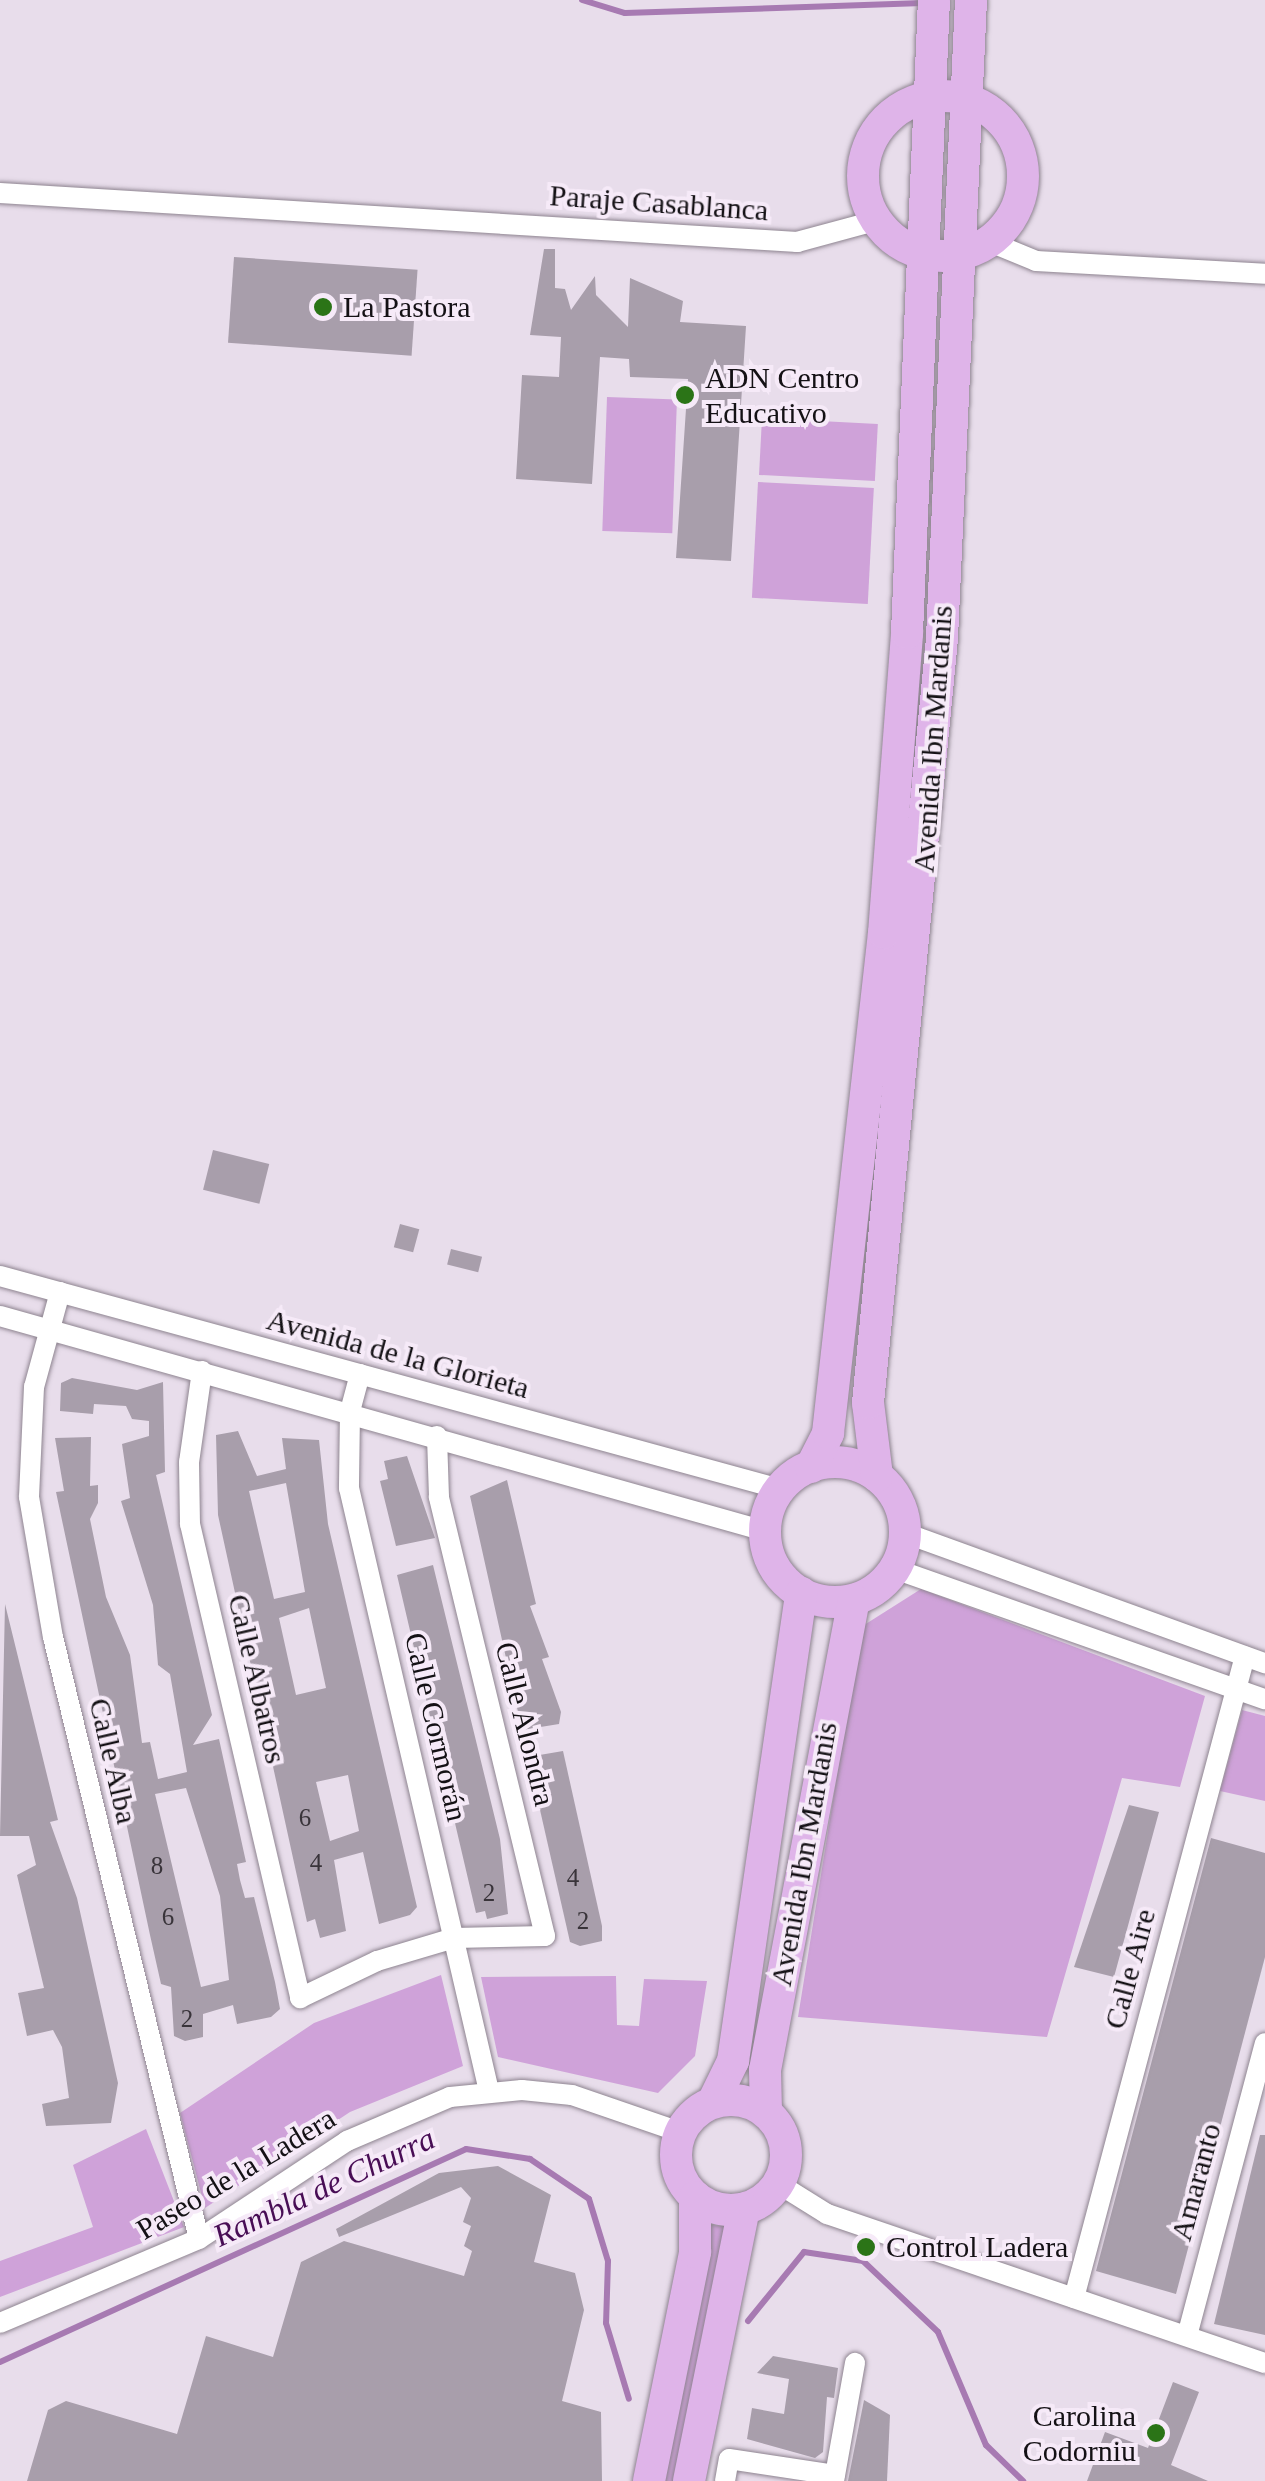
<!DOCTYPE html>
<html>
<head>
<meta charset="utf-8">
<style>
  body { margin:0 }
  #map { position:relative; width:1265px; height:2481px; overflow:hidden; background:#e8ddeb; font-family:"Times New Roman",serif }
  div>[style] { position:absolute }
  [style*='--x'] { left:calc(var(--x)*1px); top:calc(var(--y)*1px); width:calc(var(--w)*1px); rotate:calc(var(--a)*1deg) }
  .green>* { inset:0; background:#cfa2d9; transform-origin:0 0 }
  .stream>* { height:6px; margin:-3px; padding:0 3px; transform-origin:3px; border-radius:3px; background:#a77ab2 }
  .building>* { inset:0; background:#a89eab; transform-origin:0 0 }
  .roads { filter:drop-shadow(0 0 2px #8e8490) drop-shadow(0 0 2px #8e8490) }
  .street>* { height:20px; margin:-10px; padding:0 10px; transform-origin:10px; border-radius:10px; background:#fff }
  .primary>* { height:32px; margin:-16px; padding:0 16px; transform-origin:16px; border-radius:16px; background:#dfb4e9 }
  .primary>.ring { margin:-16px; padding:0; box-sizing:content-box; background:none; border:32px solid #dfb4e9; border-radius:50% }
  .dots>* { width:28px; height:28px; translate:-50% -50%; box-sizing:border-box; border:5px solid #f6eaf8; border-radius:50% }
  span { translate:-50% -50%; white-space:nowrap; text-align:center; line-height:1.15; -webkit-text-stroke:8px #f6eaf8; paint-order:stroke }
  .number-label { font-size:25px; color:#39343a }
  .number-label span { -webkit-text-stroke-width:0 }
  .street-label { font-size:30px; color:#141115 }
  .poi-label { font-size:30px; color:#141115 }
  .left { translate:0 -50%; text-align:left }
  .right { translate:-100% -50%; text-align:right }
  .water-label { font-size:32px; color:#480d55; font-style:italic }
</style>
</head>
<body>
<div id="map">
  <div class="green">
    <div style="left:607px;top:397px;width:70px;height:134px;rotate:2deg"></div>
    <div style="left:762px;top:418px;width:116px;height:57px;rotate:3deg"></div>
    <div style="left:758px;top:482px;width:116px;height:116px;rotate:3deg"></div>
    <div style="clip-path:polygon(921px 1589px,1205px 1696px,1180px 1787px,1122px 1778px,1047px 2037px,798px 2017px,861px 1627px)"></div>
    <div style="clip-path:polygon(1242px 1710px,1265px 1716px,1265px 1801px,1220px 1791px)"></div>
    <div style="clip-path:polygon(441px 1975px,463px 2066px,350px 2112px,205px 2208px,180px 2113px,314px 2023px)"></div>
    <div style="clip-path:polygon(616px 1976px,617px 2025px,639px 2026px,644px 1979px,707px 1981px,695px 2056px,658px 2093px,498px 2057px,481px 1977px)"></div>
    <div style="clip-path:polygon(146px 2129px,184px 2227px,0 2297px,0 2261px,93px 2227px,73px 2165px)"></div>
    <div style="clip-path:polygon(711px 2225px,726px 2226px,676px 2481px,663px 2481px)"></div>
  </div>
  <div class="stream">
    <div style="--x:582;--y:0;--w:45;--a:16.8"></div>
    <div style="--x:625;--y:13;--w:298;--a:-1.9"></div>
    <div style="--x:748;--y:2321;--w:89;--a:-50.9"></div>
    <div style="--x:804;--y:2252;--w:60;--a:8.7"></div>
    <div style="--x:863;--y:2261;--w:103;--a:43.4"></div>
    <div style="--x:938;--y:2332;--w:123;--a:67"></div>
    <div style="--x:986;--y:2445;--w:52;--a:44.2"></div>
    <div style="--x:0;--y:2362;--w:512;--a:-24.56"></div>
    <div style="--x:466;--y:2149;--w:65;--a:8.9"></div>
    <div style="--x:530;--y:2159;--w:71;--a:34.1"></div>
    <div style="--x:589;--y:2199;--w:65;--a:73"></div>
    <div style="--x:608;--y:2261;--w:62;--a:91.8"></div>
    <div style="--x:606;--y:2323;--w:79;--a:73.2"></div>
  </div>
  <div class="building">
    <div style="clip-path:polygon(544px 249px,555px 249px,555px 288px,565px 289px,571px 310px,595px 276px,596px 295px,628px 327px,630px 278px,683px 301px,680px 322px,746px 326px,731px 561px,676px 558px,688px 379px,630px 377px,629px 359px,600px 357px,592px 484px,516px 479px,522px 375px,559px 377px,561px 337px,530px 335px)"></div>
    <div style="left:234px;top:257px;width:184px;height:86px;rotate:4deg"></div>
    <div style="left:213px;top:1150px;width:58px;height:41px;rotate:14deg"></div>
    <div style="left:400px;top:1224px;width:20px;height:24px;rotate:15deg"></div>
    <div style="left:451px;top:1249px;width:32px;height:16px;rotate:14deg"></div>
    <div style="clip-path:polygon(evenodd,72px 1378px,137px 1390px,163px 1382px,165px 1472px,156px 1475px,212px 1715px,193px 1745px,219px 1739px,246px 1862px,237px 1864px,240px 1880px,245px 1898px,254px 1897px,275px 1982px,280px 2009px,271px 2017px,237px 2024px,233px 2005px,203px 2014px,203px 2037px,185px 2041px,174px 2036px,171px 1987px,161px 1984px,150px 1935px,56px 1492px,64px 1491px,55px 1438px,91px 1437px,90px 1486px,98px 1485px,98px 1503px,90px 1519px,106px 1597px,130px 1655px,142px 1743px,150px 1742px,158px 1779px,187px 1772px,170px 1674px,158px 1665px,153px 1605px,121px 1501px,130px 1498px,122px 1444px,149px 1436px,149px 1421px,132px 1419px,126px 1406px,94px 1404px,93px 1414px,60px 1411px,61px 1383px,72px 1378px,186px 1788px,220px 1896px,229px 1980px,201px 1987px,155px 1794px,186px 1788px)"></div>
    <div style="clip-path:polygon(evenodd,238px 1431px,257px 1476px,286px 1469px,282px 1438px,319px 1440px,328px 1524px,417px 1907px,410px 1915px,379px 1924px,363px 1852px,334px 1860px,346px 1931px,320px 1938px,315px 1919px,307px 1922px,218px 1515px,216px 1435px,238px 1431px,286px 1483px,305px 1592px,274px 1599px,249px 1491px,286px 1483px,238px 1431px,309px 1608px,326px 1688px,296px 1695px,279px 1618px,309px 1608px,238px 1431px,348px 1775px,359px 1831px,330px 1841px,316px 1782px,348px 1775px)"></div>
    <div style="clip-path:polygon(407px 1456px,435px 1538px,396px 1546px,380px 1481px,388px 1479px,384px 1461px)"></div>
    <div style="clip-path:polygon(507px 1480px,536px 1604px,530px 1606px,549px 1657px,542px 1659px,561px 1712px,559px 1724px,522px 1730px,470px 1496px)"></div>
    <div style="clip-path:polygon(433px 1565px,500px 1839px,508px 1914px,487px 1919px,485px 1911px,476px 1913px,397px 1575px)"></div>
    <div style="clip-path:polygon(5px 1604px,58px 1820px,50px 1822px,77px 1898px,118px 2083px,111px 2123px,46px 2126px,42px 2104px,69px 2098px,62px 2047px,53px 2030px,27px 2036px,18px 1993px,44px 1988px,17px 1875px,36px 1865px,29px 1836px,0 1836px)"></div>
    <div style="clip-path:polygon(563px 1751px,602px 1926px,602px 1941px,580px 1946px,570px 1942px,528px 1757px)"></div>
    <div style="clip-path:polygon(1129px 1805px,1159px 1812px,1114px 1977px,1074px 1967px)"></div>
    <div style="clip-path:polygon(1211px 1838px,1265px 1853px,1265px 1957px,1176px 2294px,1096px 2271px)"></div>
    <div style="clip-path:polygon(1260px 2135px,1265px 2135px,1265px 2335px,1214px 2324px)"></div>
    <div style="clip-path:polygon(498px 2166px,551px 2195px,534px 2262px,575px 2273px,584px 2310px,562px 2401px,601px 2412px,602px 2481px,27px 2481px,48px 2410px,66px 2401px,177px 2434px,206px 2336px,273px 2357px,301px 2262px,344px 2241px,464px 2276px,472px 2251px,464px 2246px,471px 2226px,463px 2222px,471px 2198px,461px 2187px,339px 2237px,336px 2229px,439px 2173px)"></div>
    <div style="clip-path:polygon(773px 2356px,838px 2368px,834px 2398px,827px 2397px,823px 2452px,815px 2458px,747px 2439px,752px 2408px,784px 2414px,789px 2379px,757px 2373px)"></div>
    <div style="clip-path:polygon(1173px 2382px,1199px 2392px,1171px 2465px,1208px 2481px,1087px 2481px,1105px 2432px,1148px 2448px)"></div>
    <div style="clip-path:polygon(864px 2400px,890px 2415px,887px 2481px,848px 2481px)"></div>
  </div>
  <div class="roads">
    <div class="street">
      <div style="--x:0;--y:193;--w:799;--a:3.52"></div>
      <div style="--x:797;--y:242;--w:81;--a:-15.1"></div>
      <div style="--x:990;--y:242;--w:50;--a:22.4"></div>
      <div style="--x:1036;--y:261;--w:229;--a:3.2"></div>
      <div style="--x:0;--y:1276;--w:809;--a:15.27"></div>
      <div style="--x:60;--y:1292;--w:98;--a:105.3"></div>
      <div style="--x:34;--y:1387;--w:110;--a:92.6"></div>
      <div style="--x:29;--y:1497;--w:142;--a:80.3"></div>
      <div style="--x:53;--y:1637;--w:619;--a:76.37"></div>
      <div style="--x:0;--y:1316;--w:795;--a:15.7"></div>
      <div style="--x:202;--y:1371;--w:92;--a:98.1"></div>
      <div style="--x:189;--y:1462;--w:62;--a:89.1"></div>
      <div style="--x:190;--y:1524;--w:487;--a:76.9"></div>
      <div style="--x:300;--y:1998;--w:85;--a:-25.7"></div>
      <div style="--x:377;--y:1961;--w:80;--a:-16.6"></div>
      <div style="--x:454;--y:1938;--w:91;--a:-1.3"></div>
      <div style="--x:545;--y:1936;--w:452;--a:-103.6"></div>
      <div style="--x:439;--y:1497;--w:61;--a:-91.9"></div>
      <div style="--x:360;--y:1374;--w:39;--a:105"></div>
      <div style="--x:350;--y:1412;--w:76;--a:90.8"></div>
      <div style="--x:349;--y:1488;--w:619;--a:76.93"></div>
      <div style="--x:905;--y:1533;--w:383;--a:19.9"></div>
      <div style="--x:895;--y:1569;--w:392;--a:19.4"></div>
      <div style="--x:779;--y:2184;--w:57;--a:32"></div>
      <div style="--x:827;--y:2214;--w:463;--a:18.8"></div>
      <div style="--x:1074;--y:2298;--w:664;--a:-75.09"></div>
      <div style="--x:0;--y:2323;--w:216;--a:-22.9"></div>
      <div style="--x:199;--y:2239;--w:178;--a:-33.5"></div>
      <div style="--x:347;--y:2141;--w:112;--a:-23.1"></div>
      <div style="--x:450;--y:2097;--w:72;--a:-5.6"></div>
      <div style="--x:522;--y:2090;--w:50;--a:5.7"></div>
      <div style="--x:572;--y:2095;--w:114;--a:18.9"></div>
      <div style="--x:1187;--y:2336;--w:303;--a:-75.1"></div>
      <div style="--x:725;--y:2481;--w:22;--a:-80"></div>
      <div style="--x:729;--y:2459;--w:107;--a:8.6"></div>
      <div style="--x:834;--y:2481;--w:120;--a:-79.9"></div>
    </div>
    <div class="primary">
      <div class="ring" style="left:863px;top:96px;width:128px;height:128px"></div>
      <div class="ring" style="left:765px;top:1462px;width:108px;height:108px"></div>
      <div style="--x:811;--y:1467;--w:38;--a:-63"></div>
      <div style="--x:828;--y:1433;--w:503;--a:-83.61"></div>
      <div style="--x:884;--y:933;--w:301;--a:-85.6"></div>
      <div style="--x:907;--y:633;--w:634;--a:-87.56"></div>
      <div style="--x:877;--y:1476;--w:74;--a:-97"></div>
      <div style="--x:868;--y:1403;--w:769;--a:-84.47"></div>
      <div style="--x:942;--y:638;--w:639;--a:-87.4"></div>
      <div class="ring" style="left:676px;top:2100px;width:78px;height:78px"></div>
      <div style="--x:713;--y:2102;--w:46;--a:-64"></div>
      <div style="--x:733;--y:2061;--w:473;--a:-81.7"></div>
      <div style="--x:766;--y:2111;--w:41;--a:-91.4"></div>
      <div style="--x:765;--y:2070;--w:478;--a:-79.3"></div>
      <div style="--x:649;--y:2481;--w:234;--a:-78.6"></div>
      <div style="--x:695;--y:2252;--w:55;--a:-90"></div>
      <div style="--x:689;--y:2481;--w:278;--a:-78.6"></div>
    </div>
  </div>
  <div class="dots">
    <div style="left:323px;top:307px;background:#2b7417"></div>
    <div style="left:685px;top:395px;background:#2b7417"></div>
    <div style="left:866px;top:2247px;background:#2b7417"></div>
    <div style="left:1156px;top:2433px;background:#2b7417"></div>
  </div>
  <div class="number-label">
    <span style="left:305px;top:1818px">6</span>
    <span style="left:316px;top:1863px">4</span>
    <span style="left:157px;top:1866px">8</span>
    <span style="left:573px;top:1878px">4</span>
    <span style="left:489px;top:1893px">2</span>
    <span style="left:168px;top:1917px">6</span>
    <span style="left:583px;top:1921px">2</span>
    <span style="left:187px;top:2019px">2</span>
  </div>
  <div class="street-label">
    <span style="left:659px;top:203px;rotate:4deg">Paraje Casablanca</span>
    <span style="left:933px;top:739px;rotate:-86deg">Avenida Ibn Mardanis</span>
    <span style="left:398px;top:1354px;rotate:15deg">Avenida de la Glorieta</span>
    <span style="left:257px;top:1679px;rotate:77deg">Calle Albatros</span>
    <span style="left:525px;top:1724px;rotate:76deg">Calle Alondra</span>
    <span style="left:436px;top:1727px;rotate:77deg">Calle Cormorán</span>
    <span style="left:113px;top:1761px;rotate:77deg">Calle Alba</span>
    <span style="left:804px;top:1854px;rotate:-80deg">Avenida Ibn Mardanis</span>
    <span style="left:1130px;top:1969px;rotate:-75deg">Calle Aire</span>
    <span style="left:236px;top:2174px;rotate:-31deg">Paseo de la Ladera</span>
    <span style="left:1196px;top:2182px;rotate:-75deg">Amaranto</span>
  </div>
  <div class="poi-label">
    <span class="left" style="left:343px;top:307px">La Pastora</span>
    <span class="left" style="left:705px;top:395px">ADN Centro<br>Educativo</span>
    <span class="left" style="left:886px;top:2247px">Control Ladera</span>
    <span class="right" style="left:1136px;top:2433px">Carolina<br>Codorniu</span>
  </div>
  <div class="water-label">
    <span style="left:324px;top:2187px;rotate:-25deg">Rambla de Churra</span>
  </div>
</div>
</body>
</html>
